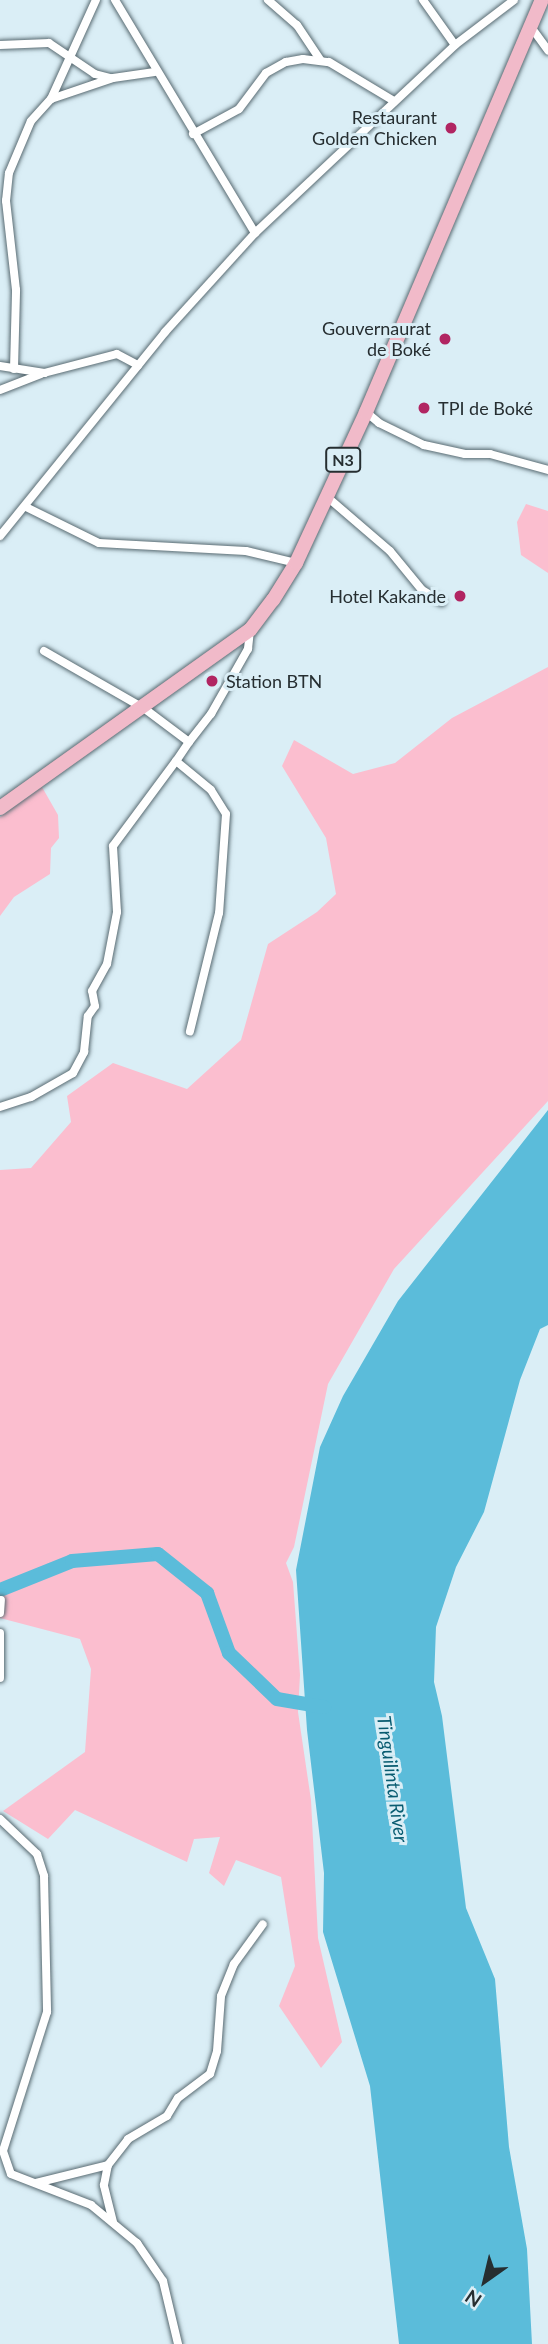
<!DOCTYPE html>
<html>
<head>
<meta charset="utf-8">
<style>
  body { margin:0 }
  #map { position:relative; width:548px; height:2344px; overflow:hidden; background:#daeef6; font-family:Lato,sans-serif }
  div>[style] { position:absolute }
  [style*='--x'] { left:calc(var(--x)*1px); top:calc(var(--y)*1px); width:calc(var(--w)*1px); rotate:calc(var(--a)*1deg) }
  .green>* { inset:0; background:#fbbecf }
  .water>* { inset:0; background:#5bbcda }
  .river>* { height:14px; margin:-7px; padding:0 7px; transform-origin:7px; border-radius:7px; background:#5bbcda }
  .roads { filter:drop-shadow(0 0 2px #596b72) drop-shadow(0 0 2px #596b72) }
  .street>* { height:8px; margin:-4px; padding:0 4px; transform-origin:4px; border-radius:4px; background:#fff }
  .highway>* { height:14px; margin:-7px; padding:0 7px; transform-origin:7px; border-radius:7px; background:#f1bac9 }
  .dots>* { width:19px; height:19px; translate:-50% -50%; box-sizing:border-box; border:4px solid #daeef6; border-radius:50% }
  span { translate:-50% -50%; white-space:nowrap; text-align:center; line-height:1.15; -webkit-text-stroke:6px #daeef6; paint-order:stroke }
  .shield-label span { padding:2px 5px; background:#daeef6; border:2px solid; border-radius:5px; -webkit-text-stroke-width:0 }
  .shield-label { font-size:16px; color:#262e31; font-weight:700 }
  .poi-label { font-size:18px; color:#262e31 }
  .right { translate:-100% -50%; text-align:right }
  .left { translate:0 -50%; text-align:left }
  .water-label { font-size:19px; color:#075b70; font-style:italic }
  .north { position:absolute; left:450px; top:2246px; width:70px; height:70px; -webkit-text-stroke:5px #daeef6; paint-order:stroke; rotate:214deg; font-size:19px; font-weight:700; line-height:28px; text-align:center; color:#262e31 }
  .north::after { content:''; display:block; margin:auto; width:24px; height:32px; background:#262e31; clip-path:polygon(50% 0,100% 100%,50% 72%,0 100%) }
</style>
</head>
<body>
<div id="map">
  <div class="green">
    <div style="clip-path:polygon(526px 504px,548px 511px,548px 573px,521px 555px,517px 522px)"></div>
    <div style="clip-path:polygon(548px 667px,548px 1101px,394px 1269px,328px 1384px,294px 1547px,286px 1563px,293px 1582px,300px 1675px,298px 1712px,311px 1800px,318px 1938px,342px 2042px,321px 2068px,279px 2006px,295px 1966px,281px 1877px,236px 1860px,224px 1886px,209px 1873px,220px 1837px,194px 1839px,187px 1862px,75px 1810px,48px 1839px,3px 1811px,85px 1752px,91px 1669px,80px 1639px,0 1618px,0 1170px,31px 1168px,71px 1122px,67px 1096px,113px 1063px,187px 1089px,241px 1040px,268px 944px,317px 912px,336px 894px,326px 838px,282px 766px,294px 740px,353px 774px,395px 763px,452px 718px)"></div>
    <div style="clip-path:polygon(42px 787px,58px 815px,59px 838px,51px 848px,50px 874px,14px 897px,0 916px,0 817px)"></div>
  </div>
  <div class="water">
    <div style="clip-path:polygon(548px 1110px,548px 1325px,540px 1329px,520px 1380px,484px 1512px,456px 1567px,436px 1627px,434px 1682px,442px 1716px,466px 1908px,495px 1979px,509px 2147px,527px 2249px,532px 2344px,399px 2344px,370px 2086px,323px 1932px,324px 1873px,307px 1730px,296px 1570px,320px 1447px,343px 1396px,398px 1301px)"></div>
  </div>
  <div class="river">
    <div style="--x:0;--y:1590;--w:78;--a:-21.9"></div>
    <div style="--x:72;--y:1561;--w:86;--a:-4.7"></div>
    <div style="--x:158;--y:1554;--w:63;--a:38.5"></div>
    <div style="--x:207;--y:1593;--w:64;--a:69.9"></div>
    <div style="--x:229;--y:1653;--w:66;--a:43.8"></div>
    <div style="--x:277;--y:1699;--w:48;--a:9.7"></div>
  </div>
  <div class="roads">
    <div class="street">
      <div style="--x:115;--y:0;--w:272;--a:59"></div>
      <div style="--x:268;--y:0;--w:38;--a:41"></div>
      <div style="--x:297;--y:25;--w:43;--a:56.3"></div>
      <div style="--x:423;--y:0;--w:55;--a:54.6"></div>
      <div style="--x:531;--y:27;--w:29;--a:54"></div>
      <div style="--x:0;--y:45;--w:49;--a:-2.3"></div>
      <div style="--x:49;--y:43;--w:55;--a:34"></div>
      <div style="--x:95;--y:74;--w:16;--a:15"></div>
      <div style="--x:51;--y:99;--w:109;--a:-65.6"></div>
      <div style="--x:193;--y:134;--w:52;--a:-28.5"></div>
      <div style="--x:239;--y:109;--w:45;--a:-53.1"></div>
      <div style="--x:266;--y:73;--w:23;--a:-29"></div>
      <div style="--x:286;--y:62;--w:17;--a:-10"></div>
      <div style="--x:303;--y:59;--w:26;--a:7"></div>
      <div style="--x:329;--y:62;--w:76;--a:31"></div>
      <div style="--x:0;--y:366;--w:45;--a:9"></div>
      <div style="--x:44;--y:373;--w:75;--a:-14.6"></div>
      <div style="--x:117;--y:354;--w:24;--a:28"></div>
      <div style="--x:14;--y:369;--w:79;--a:-88.5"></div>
      <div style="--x:16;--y:290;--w:90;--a:-96.4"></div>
      <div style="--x:6;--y:201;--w:28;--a:-84"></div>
      <div style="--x:9;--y:173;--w:56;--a:-67.1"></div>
      <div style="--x:31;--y:121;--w:30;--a:-48"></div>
      <div style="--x:51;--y:99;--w:65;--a:-18.7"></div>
      <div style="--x:113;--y:78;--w:42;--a:-8.1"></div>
      <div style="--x:0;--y:390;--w:44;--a:-21.3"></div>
      <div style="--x:366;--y:412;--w:17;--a:40"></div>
      <div style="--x:379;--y:423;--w:50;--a:26.1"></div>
      <div style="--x:424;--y:445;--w:42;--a:12.4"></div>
      <div style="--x:465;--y:454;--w:25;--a:0"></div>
      <div style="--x:490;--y:454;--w:60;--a:15.4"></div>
      <div style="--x:326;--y:496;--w:84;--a:40.7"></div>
      <div style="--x:390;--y:551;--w:50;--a:50.6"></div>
      <div style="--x:422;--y:590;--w:23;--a:31"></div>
      <div style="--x:26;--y:507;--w:81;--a:26.3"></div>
      <div style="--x:99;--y:543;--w:147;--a:3.1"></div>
      <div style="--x:246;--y:551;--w:51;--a:13.5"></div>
      <div style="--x:0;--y:536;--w:262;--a:-51"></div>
      <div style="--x:165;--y:332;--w:134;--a:-47.7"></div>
      <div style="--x:255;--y:233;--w:274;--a:-43.2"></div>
      <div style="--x:455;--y:45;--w:74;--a:-37.3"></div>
      <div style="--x:44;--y:651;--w:116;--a:29.9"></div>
      <div style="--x:145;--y:709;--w:55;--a:36.9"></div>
      <div style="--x:189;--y:742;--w:36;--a:-52"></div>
      <div style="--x:211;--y:714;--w:75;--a:-60.4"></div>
      <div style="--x:248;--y:649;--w:19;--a:-84"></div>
      <div style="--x:189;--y:742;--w:23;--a:124"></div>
      <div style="--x:176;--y:761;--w:45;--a:39.6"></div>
      <div style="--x:211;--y:790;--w:28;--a:58"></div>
      <div style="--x:226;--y:814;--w:99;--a:94"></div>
      <div style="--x:219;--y:913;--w:122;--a:103.8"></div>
      <div style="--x:0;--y:1107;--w:33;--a:-18"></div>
      <div style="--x:31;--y:1097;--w:48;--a:-29.7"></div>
      <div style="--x:73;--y:1073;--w:24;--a:-62"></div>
      <div style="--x:84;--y:1052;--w:36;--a:-84"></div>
      <div style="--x:88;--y:1016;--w:12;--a:-55"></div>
      <div style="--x:95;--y:1006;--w:15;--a:-101"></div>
      <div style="--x:92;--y:991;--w:31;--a:-61"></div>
      <div style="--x:107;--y:964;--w:53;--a:-79.1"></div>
      <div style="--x:117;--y:912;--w:66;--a:-93.5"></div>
      <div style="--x:113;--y:846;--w:106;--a:-53.5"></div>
      <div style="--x:0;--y:1613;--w:13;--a:-86"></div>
      <div style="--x:0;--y:1633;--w:45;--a:90"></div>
      <div style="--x:0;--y:1819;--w:51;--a:43.4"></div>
      <div style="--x:37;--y:1854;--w:23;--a:72"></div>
      <div style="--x:44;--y:1876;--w:136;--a:88.7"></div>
      <div style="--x:47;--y:2012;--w:146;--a:107.6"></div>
      <div style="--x:3;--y:2151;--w:24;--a:71"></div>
      <div style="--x:11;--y:2174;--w:86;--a:21.2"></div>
      <div style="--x:91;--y:2205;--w:60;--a:39.6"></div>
      <div style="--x:137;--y:2243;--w:46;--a:55.6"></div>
      <div style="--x:163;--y:2281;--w:65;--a:76.6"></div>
      <div style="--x:36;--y:2183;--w:74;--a:-14"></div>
      <div style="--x:113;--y:2222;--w:38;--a:-104"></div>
      <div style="--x:104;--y:2185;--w:20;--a:-79"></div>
      <div style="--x:108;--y:2165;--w:33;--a:-52"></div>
      <div style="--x:128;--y:2139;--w:45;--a:-30.5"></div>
      <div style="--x:167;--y:2116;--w:21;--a:-59"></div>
      <div style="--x:178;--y:2098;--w:40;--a:-37"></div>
      <div style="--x:210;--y:2074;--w:24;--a:-73"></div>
      <div style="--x:217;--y:2051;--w:55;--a:-85.8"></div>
      <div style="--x:221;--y:1996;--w:35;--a:-68"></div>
      <div style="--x:234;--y:1964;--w:49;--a:-54.1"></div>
    </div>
    <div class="highway">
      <div style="--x:0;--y:808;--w:307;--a:-35.5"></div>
      <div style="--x:250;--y:630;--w:38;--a:-53"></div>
      <div style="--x:273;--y:600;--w:44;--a:-58.1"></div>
      <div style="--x:296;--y:563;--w:166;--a:-65.1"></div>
      <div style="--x:366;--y:412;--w:448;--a:-66.9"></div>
    </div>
  </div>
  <div class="dots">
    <div style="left:451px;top:128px;background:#b12562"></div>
    <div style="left:445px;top:339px;background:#b12562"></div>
    <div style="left:424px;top:408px;background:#b12562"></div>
    <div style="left:460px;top:596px;background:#b12562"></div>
    <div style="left:212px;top:681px;background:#b12562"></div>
  </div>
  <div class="shield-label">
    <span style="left:343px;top:460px">N3</span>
  </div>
  <div class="poi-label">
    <span class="right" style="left:437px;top:128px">Restaurant<br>Golden Chicken</span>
    <span class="right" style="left:431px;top:339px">Gouvernaurat<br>de Boké</span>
    <span class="left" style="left:438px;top:408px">TPI de Boké</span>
    <span class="right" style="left:446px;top:596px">Hotel Kakande</span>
    <span class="left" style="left:226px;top:681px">Station BTN</span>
  </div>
  <div class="water-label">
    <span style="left:393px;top:1779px;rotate:82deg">Tinguilinta River</span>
  </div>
  <div class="north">N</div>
</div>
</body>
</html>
